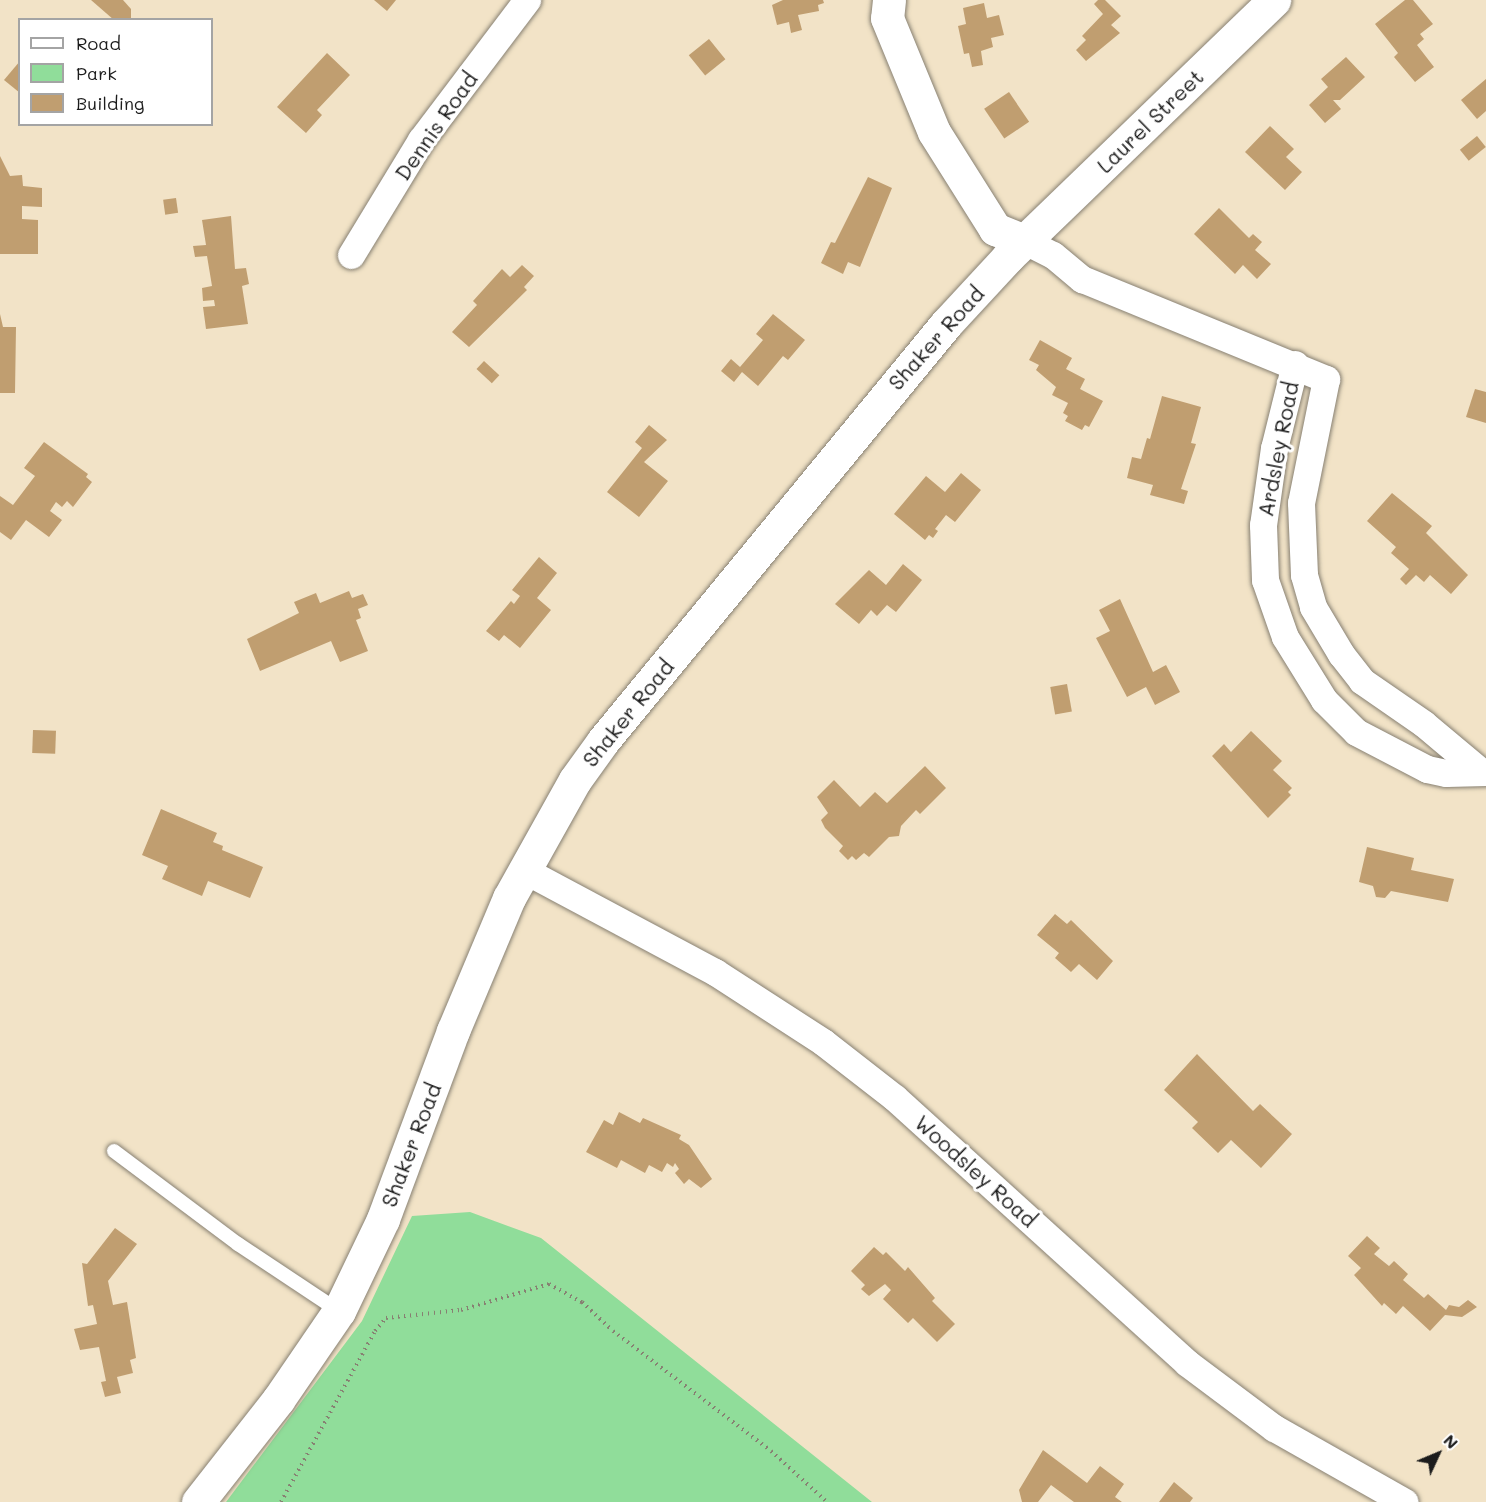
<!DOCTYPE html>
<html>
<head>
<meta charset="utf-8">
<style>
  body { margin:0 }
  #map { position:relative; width:1486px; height:1502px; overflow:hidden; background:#f2e3c7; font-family:Mali,sans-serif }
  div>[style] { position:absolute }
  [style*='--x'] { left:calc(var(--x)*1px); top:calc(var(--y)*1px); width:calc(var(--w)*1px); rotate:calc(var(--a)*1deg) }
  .green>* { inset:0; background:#90dd9a }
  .building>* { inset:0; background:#c09e70; transform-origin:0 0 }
  .path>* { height:4px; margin-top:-2px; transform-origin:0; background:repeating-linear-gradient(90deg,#878072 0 1.5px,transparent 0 6px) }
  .roads { filter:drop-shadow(0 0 2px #878072) drop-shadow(0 0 2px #878072) }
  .service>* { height:14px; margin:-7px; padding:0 7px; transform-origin:7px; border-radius:7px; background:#fff }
  .minor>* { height:27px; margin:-13.5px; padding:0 13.5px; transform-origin:13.5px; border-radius:13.5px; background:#fff }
  .secondary>* { height:33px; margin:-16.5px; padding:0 16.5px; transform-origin:16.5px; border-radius:16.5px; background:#fff }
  span { translate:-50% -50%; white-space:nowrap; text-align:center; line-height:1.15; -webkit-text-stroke:6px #fff; paint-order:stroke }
  .street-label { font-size:21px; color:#1c1c1c }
  .legend { position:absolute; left:18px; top:18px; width:195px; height:108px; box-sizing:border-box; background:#fff; border:2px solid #a4a4a4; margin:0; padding:8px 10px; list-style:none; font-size:18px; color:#1c1c1c }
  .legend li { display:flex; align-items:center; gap:12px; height:30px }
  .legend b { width:30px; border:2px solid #a4a4a4 }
  .north { position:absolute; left:1408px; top:1424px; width:60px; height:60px; -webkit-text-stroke:4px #fff; paint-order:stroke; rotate:46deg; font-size:16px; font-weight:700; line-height:24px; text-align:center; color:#1c1c1c }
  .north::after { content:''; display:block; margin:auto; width:21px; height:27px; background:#1c1c1c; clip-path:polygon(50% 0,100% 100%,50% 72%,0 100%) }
</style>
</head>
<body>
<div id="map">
  <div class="green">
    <div style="clip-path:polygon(470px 1212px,541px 1238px,872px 1502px,226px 1502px,362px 1321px,412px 1216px)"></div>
  </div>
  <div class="building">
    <div style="clip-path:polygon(91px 0,123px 0,131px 9px,131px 18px,114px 20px)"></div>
    <div style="clip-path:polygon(374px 0,396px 0,387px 11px)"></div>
    <div style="clip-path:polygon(783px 0,823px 0,824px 3px,818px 5px,819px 11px,798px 15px,802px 30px,791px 33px,789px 22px,777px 25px,772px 5px)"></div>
    <div style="clip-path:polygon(1098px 0,1105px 0,1121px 16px,1111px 25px,1120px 33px,1086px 61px,1076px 50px,1086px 40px,1082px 36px,1103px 14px,1094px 4px)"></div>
    <div style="clip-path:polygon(1405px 0,1413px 0,1433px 24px,1420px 34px,1424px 39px,1417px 45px,1434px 67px,1415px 82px,1394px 57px,1398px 53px,1375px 24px)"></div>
    <div style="clip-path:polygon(984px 3px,987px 18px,999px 15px,1004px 35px,991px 38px,993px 47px,981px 51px,983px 65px,972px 67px,969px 53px,964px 54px,958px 26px,966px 24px,963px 8px)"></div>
    <div style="left:709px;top:39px;width:26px;height:26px;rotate:51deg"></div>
    <div style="clip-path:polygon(327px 53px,350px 75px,317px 110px,322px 115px,306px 133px,277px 107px)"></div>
    <div style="clip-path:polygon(1346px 57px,1365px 77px,1340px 100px,1333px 100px,1341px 109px,1325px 123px,1309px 105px,1328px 87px,1321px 79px)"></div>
    <div style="clip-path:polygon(20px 61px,20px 93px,4px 80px)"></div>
    <div style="clip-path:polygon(1486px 79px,1486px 111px,1477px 119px,1461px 100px)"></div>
    <div style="left:1009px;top:92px;width:36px;height:30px;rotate:56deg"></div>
    <div style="clip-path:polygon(1270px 126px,1294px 149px,1286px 157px,1302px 172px,1285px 190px,1245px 152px)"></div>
    <div style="left:1477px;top:136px;width:14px;height:22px;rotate:51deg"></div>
    <div style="clip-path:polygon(0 156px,10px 176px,22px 175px,23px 186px,42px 188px,42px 207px,22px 206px,22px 219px,38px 220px,38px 254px,0 254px)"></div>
    <div style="clip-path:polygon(868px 177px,892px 188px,860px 267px,848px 262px,843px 274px,821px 263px,831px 242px,835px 243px)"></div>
    <div style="left:176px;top:198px;width:15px;height:13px;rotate:82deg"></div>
    <div style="clip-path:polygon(1219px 208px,1249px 238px,1253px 234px,1262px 242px,1255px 250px,1271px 264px,1257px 279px,1243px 265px,1235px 274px,1194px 234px)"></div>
    <div style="clip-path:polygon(231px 216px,235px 269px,246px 268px,249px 284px,242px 286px,248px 324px,206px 329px,203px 307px,215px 306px,214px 300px,203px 301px,202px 288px,212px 286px,207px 256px,195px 257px,193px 246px,206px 245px,202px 220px)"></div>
    <div style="clip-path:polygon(522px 265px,534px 276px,524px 287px,527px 290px,469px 347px,452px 332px,477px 305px,473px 301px,502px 269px,510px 277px)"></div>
    <div style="clip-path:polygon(0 314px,3px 327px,16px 327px,15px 393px,0 393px)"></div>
    <div style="clip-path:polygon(773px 314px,805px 340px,788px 360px,783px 356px,758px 386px,742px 372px,734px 382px,721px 371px,731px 359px,740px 367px,763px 340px,756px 334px)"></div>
    <div style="clip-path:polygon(1040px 340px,1072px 358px,1066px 369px,1085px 379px,1080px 389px,1103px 401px,1089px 427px,1085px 425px,1082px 430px,1065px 421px,1068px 416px,1063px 413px,1068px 403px,1052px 395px,1056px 387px,1036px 370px,1039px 365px,1029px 360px)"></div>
    <div style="left:484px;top:361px;width:21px;height:11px;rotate:43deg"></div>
    <div style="clip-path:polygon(1475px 389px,1486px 392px,1486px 423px,1466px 417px)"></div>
    <div style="clip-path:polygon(1162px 396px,1201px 407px,1191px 443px,1196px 444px,1181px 489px,1188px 491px,1184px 504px,1150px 495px,1153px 485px,1127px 478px,1132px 457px,1141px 459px,1147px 438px,1150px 439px)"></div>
    <div style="clip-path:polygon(649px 425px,667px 440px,644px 462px,668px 481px,639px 517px,607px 492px,642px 448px,635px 442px)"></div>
    <div style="clip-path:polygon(44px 442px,88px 474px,86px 477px,92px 482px,73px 507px,67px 501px,62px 507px,56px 502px,50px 511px,62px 520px,49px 537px,26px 520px,11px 540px,0 532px,0 496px,13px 505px,35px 476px,24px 468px)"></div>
    <div style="clip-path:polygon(961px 473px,981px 490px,955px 522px,946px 515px,935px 529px,938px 531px,933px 538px,929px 535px,925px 540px,894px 514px,926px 476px,945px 492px)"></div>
    <div style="clip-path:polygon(1392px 493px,1432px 526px,1426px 533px,1468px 575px,1451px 594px,1430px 575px,1424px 582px,1416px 575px,1406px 585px,1400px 579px,1409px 569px,1391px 553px,1396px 547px,1367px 521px)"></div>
    <div style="clip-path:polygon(539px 557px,557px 573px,537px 598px,551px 610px,520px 648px,504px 635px,499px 641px,486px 631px,511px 601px,514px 604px,520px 596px,512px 590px)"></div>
    <div style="clip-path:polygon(903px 564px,922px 580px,896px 612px,887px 605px,877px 616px,871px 610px,859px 624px,835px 604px,869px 570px,886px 585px)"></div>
    <div style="clip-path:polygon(349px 591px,352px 598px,363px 594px,368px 605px,358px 609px,361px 618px,356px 620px,368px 651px,340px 662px,331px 641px,260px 671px,247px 639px,299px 613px,294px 602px,316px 593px,320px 603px)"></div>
    <div style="clip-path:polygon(1120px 599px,1153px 672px,1166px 665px,1180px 692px,1155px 705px,1146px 687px,1127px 697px,1096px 638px,1110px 631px,1099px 610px)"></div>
    <div style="left:1067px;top:684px;width:28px;height:17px;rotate:80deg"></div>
    <div style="left:33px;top:730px;width:23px;height:23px;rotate:2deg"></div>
    <div style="clip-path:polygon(1251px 731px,1282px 761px,1273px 770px,1292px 788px,1288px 792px,1291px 795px,1268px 818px,1212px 756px,1224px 744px,1231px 752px)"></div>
    <div style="clip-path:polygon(925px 766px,946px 788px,920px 814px,916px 810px,901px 826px,899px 836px,889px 837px,869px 857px,864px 853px,856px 860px,852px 856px,848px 860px,839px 851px,843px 846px,825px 828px,821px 820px,828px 813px,817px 797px,834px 780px,860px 807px,875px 792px,887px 803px)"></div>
    <div style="clip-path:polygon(161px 809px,217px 833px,213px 842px,223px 846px,222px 850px,263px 867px,250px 898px,208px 881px,202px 896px,162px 879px,168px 866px,142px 855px)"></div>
    <div style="clip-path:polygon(1367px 847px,1414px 858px,1411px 870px,1454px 879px,1448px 902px,1391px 891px,1385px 898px,1376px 897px,1373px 886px,1359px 882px)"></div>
    <div style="clip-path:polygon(1055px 914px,1067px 924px,1071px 920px,1113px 961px,1097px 980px,1079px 964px,1071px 972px,1055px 958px,1059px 953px,1037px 935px)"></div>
    <div style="clip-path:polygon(1197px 1054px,1253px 1111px,1260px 1104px,1292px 1134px,1261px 1168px,1231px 1140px,1218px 1153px,1192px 1128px,1198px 1122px,1164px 1090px)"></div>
    <div style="clip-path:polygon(619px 1112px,640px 1123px,643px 1118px,681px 1135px,679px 1139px,689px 1145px,712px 1179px,701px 1188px,689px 1179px,684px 1184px,675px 1173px,679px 1169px,675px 1163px,673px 1167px,667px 1163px,662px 1172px,649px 1165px,645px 1173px,621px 1160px,617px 1168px,586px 1152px,604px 1120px,613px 1125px)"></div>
    <div style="clip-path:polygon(115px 1228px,137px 1244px,108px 1281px,113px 1305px,127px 1302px,136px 1358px,130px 1360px,133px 1373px,117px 1377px,121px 1393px,105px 1397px,101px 1382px,106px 1381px,99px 1347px,80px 1350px,74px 1329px,97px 1324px,93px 1305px,88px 1306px,82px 1263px,87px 1264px)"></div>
    <div style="clip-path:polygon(1367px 1236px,1380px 1248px,1374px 1254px,1389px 1266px,1394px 1261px,1408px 1274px,1403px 1280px,1424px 1298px,1428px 1294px,1446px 1310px,1449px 1305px,1459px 1307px,1468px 1300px,1477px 1307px,1462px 1317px,1445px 1315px,1430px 1331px,1403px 1306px,1396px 1314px,1384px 1303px,1382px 1306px,1354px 1275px,1361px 1268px,1348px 1256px)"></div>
    <div style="clip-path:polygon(874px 1247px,883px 1255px,886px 1252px,905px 1271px,908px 1267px,935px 1298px,932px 1301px,955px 1324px,937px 1342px,913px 1318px,908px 1323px,883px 1299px,891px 1290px,885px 1284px,869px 1296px,861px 1289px,865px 1285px,851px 1271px)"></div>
    <div style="clip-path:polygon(1043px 1450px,1087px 1483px,1100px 1466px,1124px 1484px,1115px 1497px,1122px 1502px,1074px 1502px,1051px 1485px,1038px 1502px,1022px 1502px,1019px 1490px)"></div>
    <div style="clip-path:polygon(1174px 1482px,1193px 1498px,1190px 1502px,1159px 1502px)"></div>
  </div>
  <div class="path">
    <div style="--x:281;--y:1502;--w:195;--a:-61.2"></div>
    <div style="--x:375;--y:1331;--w:17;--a:-50"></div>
    <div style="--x:386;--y:1318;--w:75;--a:-6.1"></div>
    <div style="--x:461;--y:1310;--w:92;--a:-16.5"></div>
    <div style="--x:549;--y:1284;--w:38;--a:29"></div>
    <div style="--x:582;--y:1302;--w:42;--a:43.1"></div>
    <div style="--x:613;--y:1331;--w:198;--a:37.2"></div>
    <div style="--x:771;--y:1451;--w:76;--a:42.3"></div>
  </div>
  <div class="roads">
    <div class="service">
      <div style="--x:114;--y:1151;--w:155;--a:36.9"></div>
      <div style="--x:238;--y:1244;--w:121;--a:33.6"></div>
    </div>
    <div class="minor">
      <div style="--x:1025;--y:241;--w:31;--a:27"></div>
      <div style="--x:1053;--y:255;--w:38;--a:40"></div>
      <div style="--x:1082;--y:279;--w:264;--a:22.3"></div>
      <div style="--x:1326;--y:379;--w:126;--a:101.4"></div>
      <div style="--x:1301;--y:503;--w:72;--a:87.6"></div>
      <div style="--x:1304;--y:575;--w:33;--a:74"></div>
      <div style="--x:1313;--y:607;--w:55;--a:59.2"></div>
      <div style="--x:1341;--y:654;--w:34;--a:52"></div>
      <div style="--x:1362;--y:681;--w:75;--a:34.7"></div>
      <div style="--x:1424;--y:724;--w:73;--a:40"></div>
      <div style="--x:351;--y:255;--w:135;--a:-58.7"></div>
      <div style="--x:421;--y:140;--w:176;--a:-52.9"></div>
      <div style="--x:1295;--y:364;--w:87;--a:104"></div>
      <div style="--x:1274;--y:448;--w:78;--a:98.1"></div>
      <div style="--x:1263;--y:525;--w:55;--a:87.9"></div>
      <div style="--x:1265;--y:580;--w:60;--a:70.7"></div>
      <div style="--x:1285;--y:637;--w:74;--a:58.2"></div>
      <div style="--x:1324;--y:700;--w:45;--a:45"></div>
      <div style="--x:1356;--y:732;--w:80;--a:27.5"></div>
      <div style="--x:1427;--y:769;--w:19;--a:12"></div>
      <div style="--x:1446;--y:773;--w:40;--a:-1.4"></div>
      <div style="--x:524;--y:870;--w:217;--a:28.1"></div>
      <div style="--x:715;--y:972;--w:129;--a:32.9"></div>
      <div style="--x:823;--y:1042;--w:91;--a:37.9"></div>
      <div style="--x:895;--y:1098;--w:394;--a:42.2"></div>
      <div style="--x:1187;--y:1363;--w:109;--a:36.8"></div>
      <div style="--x:1274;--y:1428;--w:150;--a:29.5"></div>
    </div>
    <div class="secondary">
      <div style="--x:889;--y:0;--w:18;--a:96"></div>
      <div style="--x:887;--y:18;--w:123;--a:67.6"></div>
      <div style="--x:934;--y:132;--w:115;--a:57.8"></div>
      <div style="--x:995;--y:229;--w:32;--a:22"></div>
      <div style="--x:198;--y:1502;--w:130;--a:-51.9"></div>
      <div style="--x:278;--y:1400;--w:108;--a:-55.6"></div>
      <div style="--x:339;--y:1311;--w:102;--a:-64.4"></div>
      <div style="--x:383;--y:1219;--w:201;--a:-69.6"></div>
      <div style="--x:453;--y:1031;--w:144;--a:-67.2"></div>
      <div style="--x:509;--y:898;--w:135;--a:-60.8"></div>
      <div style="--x:575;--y:780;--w:48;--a:-54.3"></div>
      <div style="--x:603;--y:741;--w:540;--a:-50.56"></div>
      <div style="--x:946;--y:324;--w:91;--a:-47.2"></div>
      <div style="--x:1008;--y:257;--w:370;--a:-44"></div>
    </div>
  </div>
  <div class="street-label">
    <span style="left:1150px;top:121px;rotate:-44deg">Laurel Street</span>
    <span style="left:436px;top:126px;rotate:-55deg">Dennis Road</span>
    <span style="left:936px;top:338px;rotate:-48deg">Shaker Road</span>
    <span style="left:1278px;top:449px;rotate:-79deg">Ardsley Road</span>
    <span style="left:628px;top:713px;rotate:-51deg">Shaker Road</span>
    <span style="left:411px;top:1145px;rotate:-69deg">Shaker Road</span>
    <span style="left:976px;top:1171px;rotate:42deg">Woodsley Road</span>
  </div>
  <ul class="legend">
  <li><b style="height:8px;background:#fff"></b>Road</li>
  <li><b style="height:16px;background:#90dd9a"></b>Park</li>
  <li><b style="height:16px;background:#c09e70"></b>Building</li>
  </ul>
  <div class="north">N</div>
</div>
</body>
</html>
